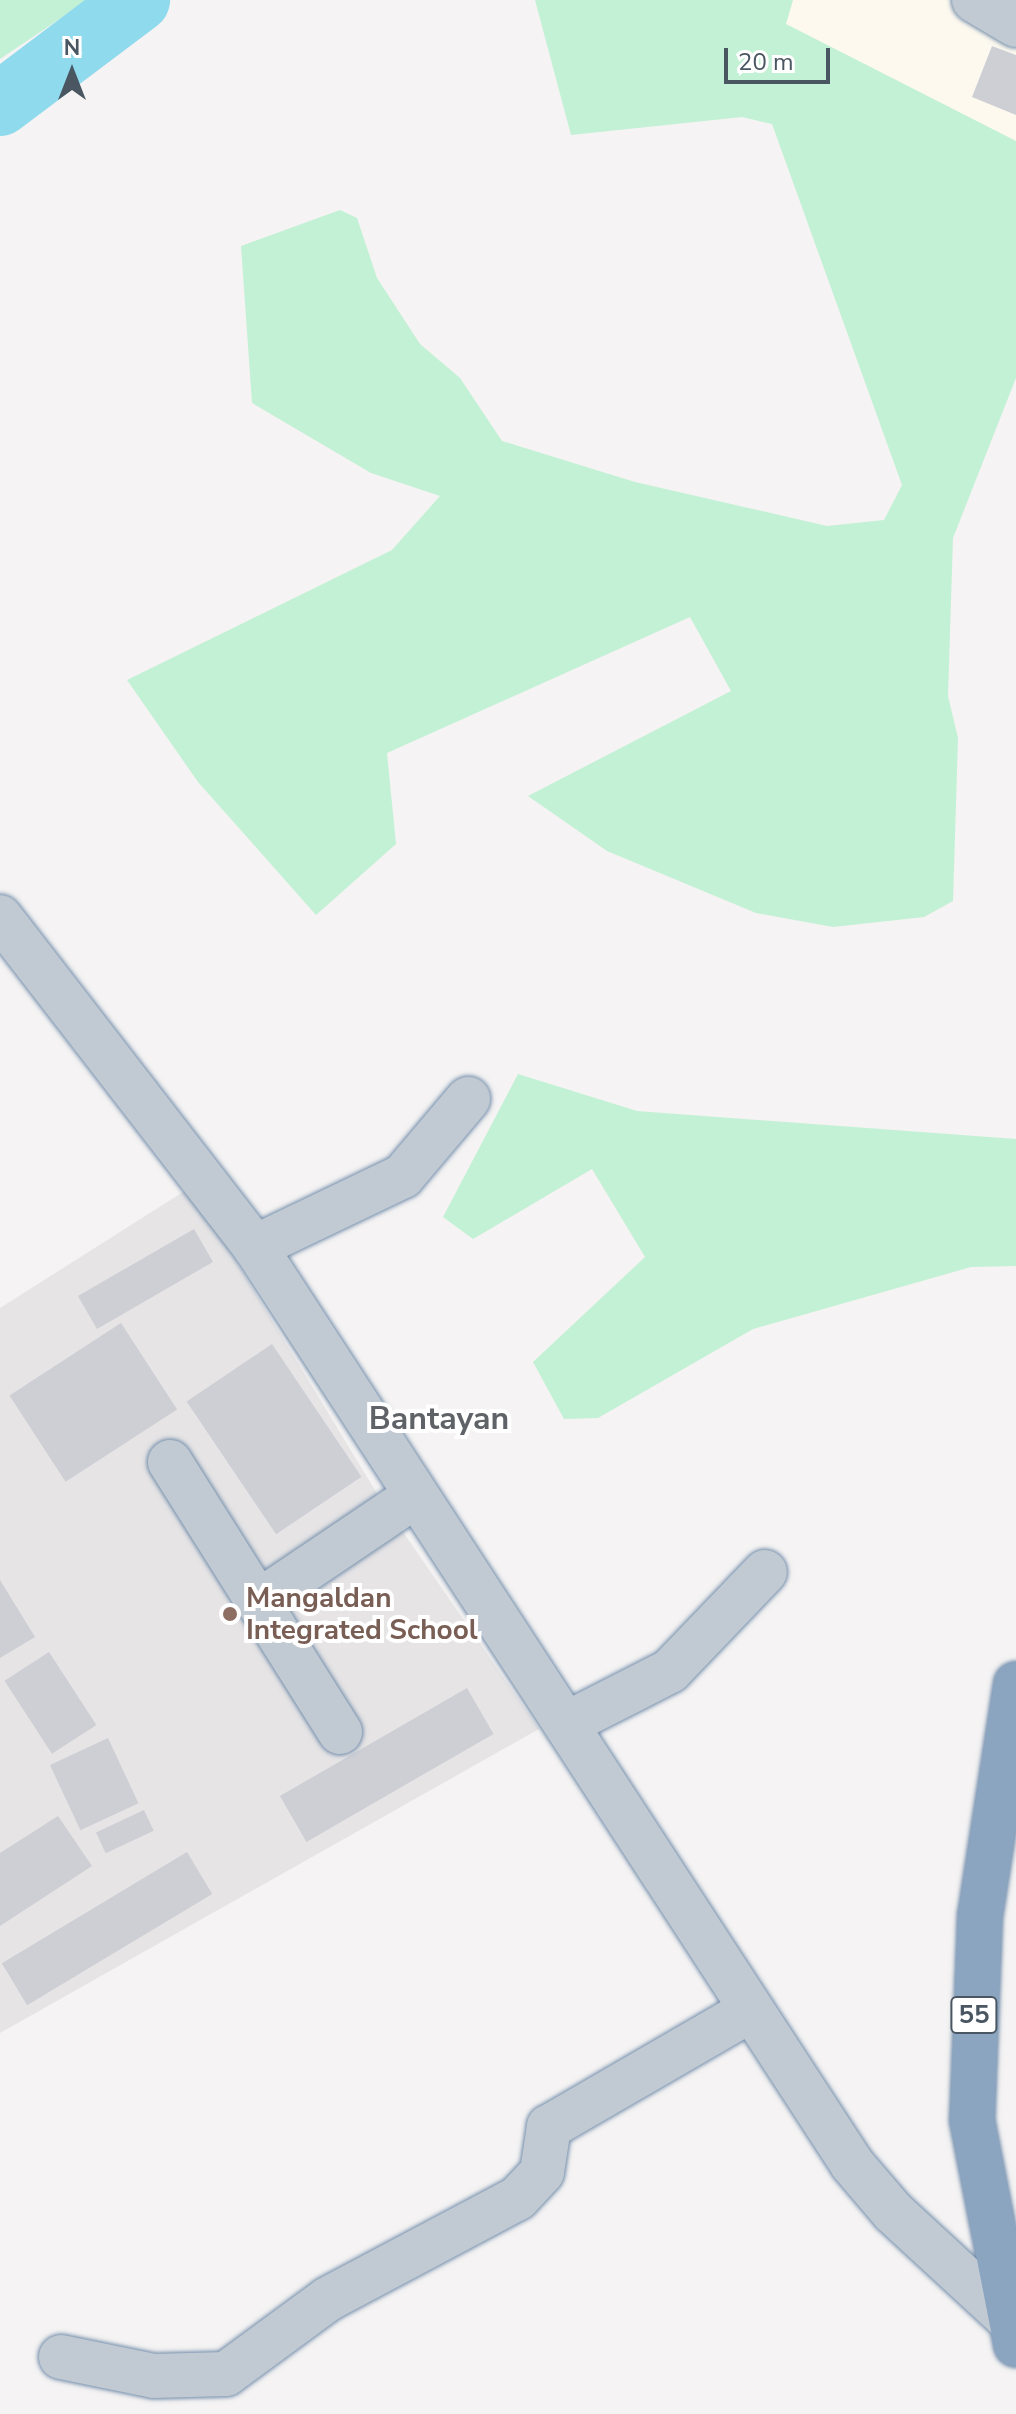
<!DOCTYPE html>
<html>
<head>
<meta charset="utf-8">
<style>
  body { margin:0 }
  #map { position:relative; width:1016px; height:2414px; overflow:hidden; background:#f5f3f3; font-family:"Nunito Sans",sans-serif }
  div>[style] { position:absolute }
  [style*='--x'] { left:calc(var(--x)*1px); top:calc(var(--y)*1px); width:calc(var(--w)*1px); rotate:calc(var(--a)*1deg) }
  .commercial>* { inset:0; background:#fdf9ef }
  .education>* { inset:0; background:#e6e4e5 }
  .green>* { inset:0; background:#c3f1d5 }
  .river>* { height:64px; margin:-32px; padding:0 32px; transform-origin:32px; border-radius:32px; background:#90daee }
  .building>* { inset:0; background:#cdcfd5; transform-origin:0 0 }
  .roads { filter:drop-shadow(0 0 2px #7690ad) drop-shadow(0 0 2px #7690ad) }
  .minor>* { height:44px; margin:-22px; padding:0 22px; transform-origin:22px; border-radius:22px; background:#c1cad2 }
  .highway>* { height:44px; margin:-22px; padding:0 22px; transform-origin:22px; border-radius:22px; background:#8ba5c1 }
  .dots>* { width:22px; height:22px; translate:-50% -50%; box-sizing:border-box; border:4px solid #fff; border-radius:50% }
  span { translate:-50% -50%; white-space:nowrap; text-align:center; line-height:1.15; -webkit-text-stroke:8px #fff; paint-order:stroke }
  .shield-label span { padding:2px 6px; background:#fff; border:2px solid; border-radius:6px; -webkit-text-stroke-width:0 }
  .shield-label { font-size:26px; color:#4a5661; font-weight:700 }
  .education-label { font-size:28px; color:#785e54; font-weight:700 }
  .left { translate:0 -50%; text-align:left }
  .quarter-label { font-size:32px; color:#5f6368; font-weight:700 }
  .north { position:absolute; left:32px; top:32px; width:80px; height:80px; -webkit-text-stroke:6px #fff; paint-order:stroke; rotate:0deg; font-size:22px; font-weight:700; line-height:32px; text-align:center; color:#4a5661 }
  .north::after { content:''; display:block; margin:auto; width:28px; height:36px; background:#4a5661; clip-path:polygon(50% 0,100% 100%,50% 72%,0 100%) }
  .scale { position:absolute; left:724px; top:48px; width:106px; height:36px; box-sizing:border-box; border:4px solid #4a5661; border-top:0; padding-left:10px; font-size:24px; line-height:28px; white-space:nowrap; color:#4a5661; -webkit-text-stroke:6px #fff; paint-order:stroke }
</style>
</head>
<body>
<div id="map">
  <div class="commercial">
    <div style="clip-path:polygon(793px 0,1016px 0,1016px 141px,786px 24px)"></div>
  </div>
  <div class="education">
    <div style="clip-path:polygon(191px 1187px,381px 1500px,539px 1729px,0 2033px,0 1308px)"></div>
  </div>
  <div class="green">
    <div style="clip-path:polygon(0 0,88px 0,0 59px)"></div>
    <div style="clip-path:polygon(535px 0,793px 0,786px 24px,1016px 141px,1016px 378px,953px 538px,948px 696px,958px 738px,953px 901px,924px 917px,833px 927px,756px 913px,607px 851px,528px 796px,731px 691px,690px 617px,387px 753px,396px 844px,316px 915px,198px 782px,127px 680px,392px 550px,440px 496px,371px 473px,252px 403px,241px 246px,340px 210px,357px 218px,377px 278px,420px 344px,460px 378px,502px 441px,635px 482px,827px 526px,884px 520px,902px 485px,772px 124px,742px 117px,571px 135px)"></div>
    <div style="clip-path:polygon(518px 1074px,637px 1111px,1016px 1139px,1016px 1266px,971px 1267px,753px 1329px,598px 1418px,564px 1419px,533px 1362px,645px 1257px,592px 1169px,473px 1239px,443px 1217px)"></div>
  </div>
  <div class="river">
    <div style="--x:0;--y:104;--w:173;--a:-37"></div>
  </div>
  <div class="building">
    <div style="clip-path:polygon(992px 46px,1016px 55px,1016px 115px,972px 97px)"></div>
    <div style="left:194px;top:1229px;width:38px;height:134px;rotate:60deg"></div>
    <div style="left:121px;top:1323px;width:103px;height:133px;rotate:57deg"></div>
    <div style="left:272px;top:1344px;width:160px;height:103px;rotate:56deg"></div>
    <div style="clip-path:polygon(0 1580px,35px 1637px,0 1658px)"></div>
    <div style="left:49px;top:1652px;width:87px;height:53px;rotate:57deg"></div>
    <div style="left:467px;top:1688px;width:53px;height:216px;rotate:60deg"></div>
    <div style="left:108px;top:1738px;width:72px;height:64px;rotate:65deg"></div>
    <div style="left:144px;top:1810px;width:23px;height:53px;rotate:65deg"></div>
    <div style="clip-path:polygon(58px 1816px,92px 1866px,0 1926px,0 1853px)"></div>
    <div style="left:187px;top:1852px;width:49px;height:216px;rotate:59deg"></div>
  </div>
  <div class="roads">
    <div class="minor">
      <div style="--x:974;--y:0;--w:49;--a:30.8"></div>
      <div style="--x:0;--y:917;--w:417;--a:52.3"></div>
      <div style="--x:255;--y:1247;--w:1094;--a:56.93"></div>
      <div style="--x:852;--y:2164;--w:63;--a:49.5"></div>
      <div style="--x:893;--y:2212;--w:156;--a:42.7"></div>
      <div style="--x:255;--y:1247;--w:164;--a:-25.6"></div>
      <div style="--x:403;--y:1176;--w:101;--a:-49.8"></div>
      <div style="--x:170;--y:1462;--w:319;--a:57.8"></div>
      <div style="--x:261;--y:1600;--w:186;--a:-34"></div>
      <div style="--x:568;--y:1723;--w:114;--a:-27"></div>
      <div style="--x:670;--y:1671;--w:137;--a:-46.2"></div>
      <div style="--x:61;--y:2357;--w:95;--a:11.5"></div>
      <div style="--x:154;--y:2376;--w:72;--a:-1.6"></div>
      <div style="--x:226;--y:2374;--w:127;--a:-36.3"></div>
      <div style="--x:328;--y:2299;--w:215;--a:-28"></div>
      <div style="--x:518;--y:2198;--w:35;--a:-47"></div>
      <div style="--x:542;--y:2172;--w:46;--a:-81.2"></div>
      <div style="--x:549;--y:2127;--w:231;--a:-30.1"></div>
    </div>
    <div class="highway">
      <div style="--x:1016;--y:1684;--w:235;--a:98.8"></div>
      <div style="--x:980;--y:1916;--w:204;--a:92.2"></div>
      <div style="--x:972;--y:2120;--w:229;--a:78.9"></div>
    </div>
  </div>
  <div class="dots">
    <div style="left:230px;top:1614px;background:#8d6e63"></div>
  </div>
  <div class="shield-label">
    <span style="left:974px;top:2015px">55</span>
  </div>
  <div class="education-label">
    <span class="left" style="left:246px;top:1614px">Mangaldan<br>Integrated School</span>
  </div>
  <div class="quarter-label">
    <span style="left:439px;top:1419px">Bantayan</span>
  </div>
  <div class="north">N</div>
  <div class="scale">20 m</div>
</div>
</body>
</html>
